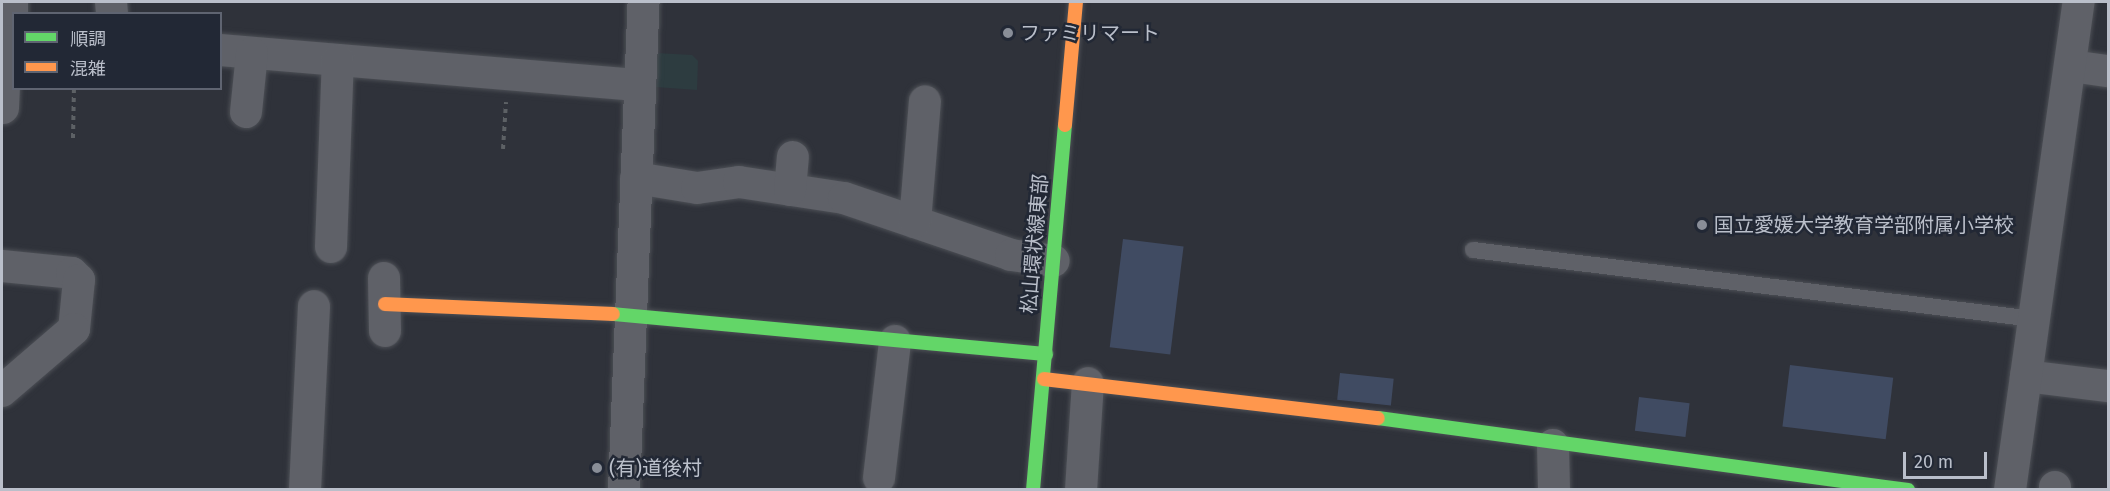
<!DOCTYPE html>
<html>
<head>
<meta charset="utf-8">
<style>
  body { margin:0 }
  #map { position:relative; width:2110px; height:491px; overflow:hidden; background:#2f323a; font-family:"Fira Sans","Noto Sans JP",sans-serif }
  div>[style] { position:absolute }
  [style*='--x'] { left:calc(var(--x)*1px); top:calc(var(--y)*1px); width:calc(var(--w)*1px); rotate:calc(var(--a)*1deg) }
  .green>* { inset:0; background:#2d3c40 }
  .water>* { inset:0; background:#404b62; transform-origin:0 0 }
  .path>* { height:4px; margin-top:-2px; transform-origin:0; background:repeating-linear-gradient(90deg,#5d6165 0 4.5px,transparent 0 9px) }
  .roads { filter:drop-shadow(0 0 2px #4c4f55) drop-shadow(0 0 2px #4c4f55) }
  .lane>* { height:16px; margin:-8px; padding:0 8px; transform-origin:8px; border-radius:8px; background:#5f6168 }
  .street>* { height:32px; margin:-16px; padding:0 16px; transform-origin:16px; border-radius:16px; background:#5f6168 }
  .fast>* { height:14px; margin:-7px; padding:0 7px; transform-origin:7px; border-radius:7px; background:#63d668 }
  .slow>* { height:14px; margin:-7px; padding:0 7px; transform-origin:7px; border-radius:7px; background:#ff974d }
  .dots>* { width:16px; height:16px; translate:-50% -50%; box-sizing:border-box; border:3px solid #222835; border-radius:50% }
  span { translate:-50% -50%; white-space:nowrap; text-align:center; line-height:1.15; -webkit-text-stroke:5px #222835; paint-order:stroke }
  .poi-label { font-size:20px; color:#babfca }
  .left { translate:0 -50%; text-align:left }
  .street-label { font-size:20px; color:#babfca }
  .frame { position:absolute; inset:0; border:3px solid #babfca; pointer-events:none }
  .legend { position:absolute; left:12px; top:12px; width:210px; height:78px; box-sizing:border-box; background:#222835; border:2px solid #5f6471; margin:0; padding:8px 10px; list-style:none; font-size:18px; color:#babfca }
  .legend li { display:flex; align-items:center; gap:12px; height:30px }
  .legend b { width:30px; border:2px solid #5f6471 }
  .scale { position:absolute; left:1903px; top:452px; width:84px; height:27px; box-sizing:border-box; border:3px solid #babfca; border-top:0; padding-left:8px; font-size:18px; line-height:21px; white-space:nowrap; color:#babfca; -webkit-text-stroke:4px #222835; paint-order:stroke }
</style>
</head>
<body>
<div id="map">
  <div class="green">
    <div style="clip-path:polygon(656px 53px,692px 55px,698px 61px,697px 90px,655px 87px)"></div>
  </div>
  <div class="water">
    <div style="left:1123px;top:239px;width:61px;height:109px;rotate:7deg"></div>
    <div style="left:1790px;top:365px;width:104px;height:62px;rotate:7deg"></div>
    <div style="left:1340px;top:373px;width:54px;height:27px;rotate:6deg"></div>
    <div style="left:1639px;top:397px;width:51px;height:34px;rotate:7deg"></div>
  </div>
  <div class="path">
    <div style="--x:73;--y:138;--w:50;--a:-88.9"></div>
    <div style="--x:503;--y:149;--w:47;--a:-86.3"></div>
  </div>
  <div class="roads">
    <div class="lane">
      <div style="--x:1473;--y:250;--w:565;--a:7.01"></div>
    </div>
    <div class="street">
      <div style="--x:12;--y:2;--w:40;--a:90"></div>
      <div style="--x:111;--y:2;--w:12;--a:85"></div>
      <div style="--x:220;--y:50;--w:421;--a:4.8"></div>
      <div style="--x:2071;--y:66;--w:37;--a:8"></div>
      <div style="--x:3;--y:108;--w:67;--a:-87.4"></div>
      <div style="--x:246;--y:112;--w:59;--a:-84.2"></div>
      <div style="--x:636;--y:178;--w:62;--a:9.3"></div>
      <div style="--x:697;--y:188;--w:42;--a:-8.1"></div>
      <div style="--x:739;--y:182;--w:106;--a:8.7"></div>
      <div style="--x:844;--y:198;--w:176;--a:18.8"></div>
      <div style="--x:1011;--y:255;--w:43;--a:7.9"></div>
      <div style="--x:790;--y:190;--w:33;--a:-85"></div>
      <div style="--x:915;--y:222;--w:121;--a:-85.3"></div>
      <div style="--x:331;--y:247;--w:187;--a:-87.9"></div>
      <div style="--x:2;--y:266;--w:70;--a:5.7"></div>
      <div style="--x:72;--y:273;--w:10;--a:45"></div>
      <div style="--x:79;--y:280;--w:49;--a:95.8"></div>
      <div style="--x:74;--y:329;--w:95;--a:139.3"></div>
      <div style="--x:384;--y:278;--w:53;--a:88.9"></div>
      <div style="--x:2026;--y:376;--w:83;--a:7"></div>
      <div style="--x:1553;--y:445;--w:45;--a:88.7"></div>
      <div style="--x:879;--y:478;--w:138;--a:-83.3"></div>
      <div style="--x:305;--y:490;--w:184;--a:-87.2"></div>
      <div style="--x:624;--y:490;--w:488;--a:-87.7"></div>
      <div style="--x:1081;--y:490;--w:107;--a:-86.3"></div>
      <div style="--x:2010;--y:490;--w:493;--a:-82"></div>
      <div style="--x:2055;--y:490;--w:3;--a:-90"></div>
    </div>
    <div class="fast">
      <div style="--x:613;--y:314;--w:435;--a:5.3"></div>
      <div style="--x:1378;--y:418;--w:535;--a:7.74"></div>
      <div style="--x:1033;--y:490;--w:366;--a:-85"></div>
    </div>
    <div class="slow">
      <div style="--x:1065;--y:125;--w:123;--a:-84.9"></div>
      <div style="--x:385;--y:304;--w:228;--a:2.5"></div>
      <div style="--x:1044;--y:379;--w:336;--a:6.7"></div>
    </div>
  </div>
  <div class="dots">
    <div style="left:1008px;top:33px;background:#898e98"></div>
    <div style="left:1702px;top:225px;background:#898e98"></div>
    <div style="left:597px;top:468px;background:#898e98"></div>
  </div>
  <div class="poi-label">
    <span class="left" style="left:1020px;top:33px">ファミリマート</span>
    <span class="left" style="left:1714px;top:225px">国立愛媛大学教育学部附属小学校</span>
    <span class="left" style="left:609px;top:468px">(有)道後村</span>
  </div>
  <div class="street-label">
    <span style="left:1035px;top:244px;rotate:-85deg">松山環状線東部</span>
  </div>
  <div class="frame"></div>
  <ul class="legend">
  <li><b style="height:8px;background:#63d668"></b>順調</li>
  <li><b style="height:8px;background:#ff974d"></b>混雑</li>
  </ul>
  <div class="scale">20 m</div>
</div>
</body>
</html>
